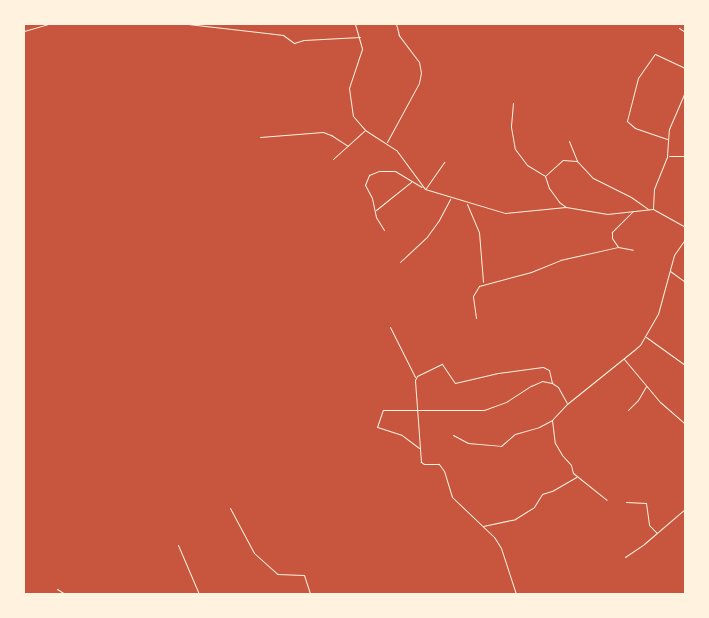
<!DOCTYPE html>
<html>
<head>
<meta charset="utf-8">
<style>
  body { margin:0 }
  #map { position:relative; width:709px; height:618px; overflow:hidden; background:#c8553d; font-family:Raleway,sans-serif }
  div>[style] { position:absolute }
  [style*='--x'] { left:calc(var(--x)*1px); top:calc(var(--y)*1px); width:calc(var(--w)*1px); rotate:calc(var(--a)*1deg) }
  .minor>* { height:1px; margin:-0.5px; padding:0 0.5px; transform-origin:0.5px; border-radius:0.5px; background:#fff3e0 }
  span { translate:-50% -50%; white-space:nowrap; text-align:center; line-height:1.15; -webkit-text-stroke:4px #fff3e0; paint-order:stroke }
  .frame { position:absolute; inset:0; border:25px solid #fff3e0; pointer-events:none }
</style>
</head>
<body>
<div id="map">
  <div class="minor">
    <div style="--x:188;--y:24;--w:96;--a:6.6"></div>
    <div style="--x:283;--y:35;--w:14;--a:36"></div>
    <div style="--x:294;--y:43;--w:10;--a:-17"></div>
    <div style="--x:304;--y:40;--w:56;--a:-3.1"></div>
    <div style="--x:355;--y:24;--w:26;--a:74"></div>
    <div style="--x:362;--y:49;--w:41;--a:108.4"></div>
    <div style="--x:349;--y:88;--w:28;--a:82"></div>
    <div style="--x:353;--y:116;--w:18;--a:49"></div>
    <div style="--x:365;--y:130;--w:38;--a:33"></div>
    <div style="--x:397;--y:151;--w:47;--a:53.6"></div>
    <div style="--x:425;--y:189;--w:84;--a:16.7"></div>
    <div style="--x:505;--y:213;--w:61;--a:-5.6"></div>
    <div style="--x:566;--y:207;--w:42;--a:9.7"></div>
    <div style="--x:607;--y:214;--w:46;--a:-6.2"></div>
    <div style="--x:653;--y:209;--w:37;--a:29"></div>
    <div style="--x:679;--y:28;--w:7;--a:34"></div>
    <div style="--x:24;--y:31;--w:25;--a:-16"></div>
    <div style="--x:513;--y:103;--w:24;--a:95"></div>
    <div style="--x:511;--y:127;--w:22;--a:80"></div>
    <div style="--x:515;--y:149;--w:20;--a:53"></div>
    <div style="--x:527;--y:165;--w:21;--a:31"></div>
    <div style="--x:545;--y:176;--w:13;--a:72"></div>
    <div style="--x:549;--y:188;--w:17;--a:54"></div>
    <div style="--x:559;--y:202;--w:9;--a:36"></div>
    <div style="--x:260;--y:137;--w:63;--a:-4.5"></div>
    <div style="--x:323;--y:132;--w:9;--a:21"></div>
    <div style="--x:331;--y:135;--w:20;--a:33"></div>
    <div style="--x:667;--y:139;--w:34;--a:-161"></div>
    <div style="--x:635;--y:128;--w:11;--a:-139"></div>
    <div style="--x:627;--y:121;--w:44;--a:-75.7"></div>
    <div style="--x:638;--y:78;--w:29;--a:-55"></div>
    <div style="--x:655;--y:54;--w:33;--a:25"></div>
    <div style="--x:569;--y:141;--w:22;--a:68"></div>
    <div style="--x:577;--y:161;--w:23;--a:47"></div>
    <div style="--x:593;--y:178;--w:42;--a:26.6"></div>
    <div style="--x:631;--y:197;--w:21;--a:35"></div>
    <div style="--x:387;--y:142;--w:67;--a:-61.5"></div>
    <div style="--x:419;--y:83;--w:10;--a:-79"></div>
    <div style="--x:421;--y:73;--w:11;--a:-100"></div>
    <div style="--x:419;--y:62;--w:34;--a:-127"></div>
    <div style="--x:399;--y:35;--w:11;--a:-105"></div>
    <div style="--x:669;--y:156;--w:16;--a:0"></div>
    <div style="--x:333;--y:159;--w:42;--a:-42.1"></div>
    <div style="--x:545;--y:176;--w:24;--a:-42"></div>
    <div style="--x:563;--y:160;--w:14;--a:4"></div>
    <div style="--x:426;--y:188;--w:32;--a:-55"></div>
    <div style="--x:467;--y:204;--w:30;--a:67"></div>
    <div style="--x:479;--y:232;--w:50;--a:85.4"></div>
    <div style="--x:653;--y:208;--w:19;--a:-87"></div>
    <div style="--x:654;--y:189;--w:35;--a:-68"></div>
    <div style="--x:667;--y:156;--w:27;--a:-86"></div>
    <div style="--x:669;--y:129;--w:40;--a:-66.6"></div>
    <div style="--x:376;--y:210;--w:45;--a:-38.7"></div>
    <div style="--x:633;--y:211;--w:30;--a:135"></div>
    <div style="--x:612;--y:232;--w:6;--a:90"></div>
    <div style="--x:612;--y:238;--w:11;--a:56"></div>
    <div style="--x:618;--y:247;--w:15;--a:11"></div>
    <div style="--x:384;--y:230;--w:15;--a:-122"></div>
    <div style="--x:376;--y:217;--w:19;--a:-102"></div>
    <div style="--x:372;--y:198;--w:15;--a:-118"></div>
    <div style="--x:365;--y:185;--w:11;--a:-68"></div>
    <div style="--x:369;--y:175;--w:11;--a:-22"></div>
    <div style="--x:379;--y:171;--w:16;--a:0"></div>
    <div style="--x:395;--y:171;--w:31;--a:31"></div>
    <div style="--x:400;--y:262;--w:35;--a:-43"></div>
    <div style="--x:426;--y:238;--w:22;--a:-54"></div>
    <div style="--x:439;--y:220;--w:24;--a:-62"></div>
    <div style="--x:670;--y:271;--w:19;--a:36"></div>
    <div style="--x:476;--y:318;--w:22;--a:-98"></div>
    <div style="--x:473;--y:296;--w:12;--a:-59"></div>
    <div style="--x:479;--y:286;--w:54;--a:-15.1"></div>
    <div style="--x:531;--y:272;--w:31;--a:-22"></div>
    <div style="--x:560;--y:260;--w:59;--a:-12.6"></div>
    <div style="--x:390;--y:327;--w:56;--a:63.4"></div>
    <div style="--x:646;--y:337;--w:48;--a:35.7"></div>
    <div style="--x:624;--y:359;--w:56;--a:50.1"></div>
    <div style="--x:660;--y:402;--w:33;--a:41"></div>
    <div style="--x:628;--y:410;--w:14;--a:-45"></div>
    <div style="--x:638;--y:400;--w:16;--a:-60"></div>
    <div style="--x:552;--y:420;--w:23;--a:83"></div>
    <div style="--x:555;--y:443;--w:14;--a:60"></div>
    <div style="--x:562;--y:455;--w:13;--a:48"></div>
    <div style="--x:571;--y:465;--w:8;--a:76"></div>
    <div style="--x:573;--y:473;--w:43;--a:38.5"></div>
    <div style="--x:453;--y:435;--w:17;--a:28"></div>
    <div style="--x:468;--y:443;--w:33;--a:5"></div>
    <div style="--x:501;--y:446;--w:18;--a:-41"></div>
    <div style="--x:515;--y:434;--w:25;--a:-16"></div>
    <div style="--x:539;--y:427;--w:15;--a:-28"></div>
    <div style="--x:552;--y:420;--w:22;--a:-47"></div>
    <div style="--x:567;--y:404;--w:85;--a:-38.8"></div>
    <div style="--x:633;--y:351;--w:9;--a:-41"></div>
    <div style="--x:640;--y:345;--w:36;--a:-60"></div>
    <div style="--x:658;--y:314;--w:61;--a:-74.8"></div>
    <div style="--x:674;--y:255;--w:19;--a:-55"></div>
    <div style="--x:419;--y:448;--w:21;--a:-143"></div>
    <div style="--x:402;--y:435;--w:26;--a:-162"></div>
    <div style="--x:377;--y:427;--w:18;--a:-71"></div>
    <div style="--x:383;--y:410;--w:101;--a:0"></div>
    <div style="--x:484;--y:410;--w:23;--a:-20"></div>
    <div style="--x:506;--y:402;--w:30;--a:-33"></div>
    <div style="--x:531;--y:386;--w:12;--a:-24"></div>
    <div style="--x:542;--y:381;--w:10;--a:11"></div>
    <div style="--x:552;--y:383;--w:7;--a:34"></div>
    <div style="--x:558;--y:387;--w:18;--a:61"></div>
    <div style="--x:626;--y:502;--w:20;--a:3"></div>
    <div style="--x:646;--y:503;--w:22;--a:82"></div>
    <div style="--x:649;--y:525;--w:11;--a:45"></div>
    <div style="--x:230;--y:508;--w:51;--a:61.9"></div>
    <div style="--x:254;--y:553;--w:31;--a:42"></div>
    <div style="--x:277;--y:574;--w:27;--a:2"></div>
    <div style="--x:304;--y:575;--w:20;--a:72"></div>
    <div style="--x:483;--y:526;--w:33;--a:-12"></div>
    <div style="--x:515;--y:519;--w:22;--a:-32"></div>
    <div style="--x:534;--y:507;--w:15;--a:-58"></div>
    <div style="--x:542;--y:494;--w:10;--a:-17"></div>
    <div style="--x:552;--y:491;--w:28;--a:-30"></div>
    <div style="--x:178;--y:545;--w:53;--a:66.8"></div>
    <div style="--x:625;--y:557;--w:23;--a:-34"></div>
    <div style="--x:644;--y:544;--w:54;--a:-40.5"></div>
    <div style="--x:57;--y:589;--w:9;--a:32"></div>
    <div style="--x:516;--y:594;--w:48;--a:-108.1"></div>
    <div style="--x:501;--y:548;--w:13;--a:-122"></div>
    <div style="--x:494;--y:537;--w:58;--a:-136.4"></div>
    <div style="--x:452;--y:497;--w:27;--a:-107"></div>
    <div style="--x:444;--y:471;--w:9;--a:-126"></div>
    <div style="--x:439;--y:464;--w:15;--a:180"></div>
    <div style="--x:424;--y:464;--w:4;--a:-146"></div>
    <div style="--x:421;--y:462;--w:82;--a:-94.2"></div>
    <div style="--x:415;--y:380;--w:4;--a:-63"></div>
    <div style="--x:417;--y:376;--w:28;--a:-26"></div>
    <div style="--x:442;--y:364;--w:23;--a:56"></div>
    <div style="--x:455;--y:383;--w:44;--a:-13.1"></div>
    <div style="--x:498;--y:373;--w:45;--a:-7.6"></div>
    <div style="--x:543;--y:367;--w:7;--a:27"></div>
    <div style="--x:549;--y:370;--w:13;--a:77"></div>
  </div>
  <div class="frame"></div>
</div>
</body>
</html>
